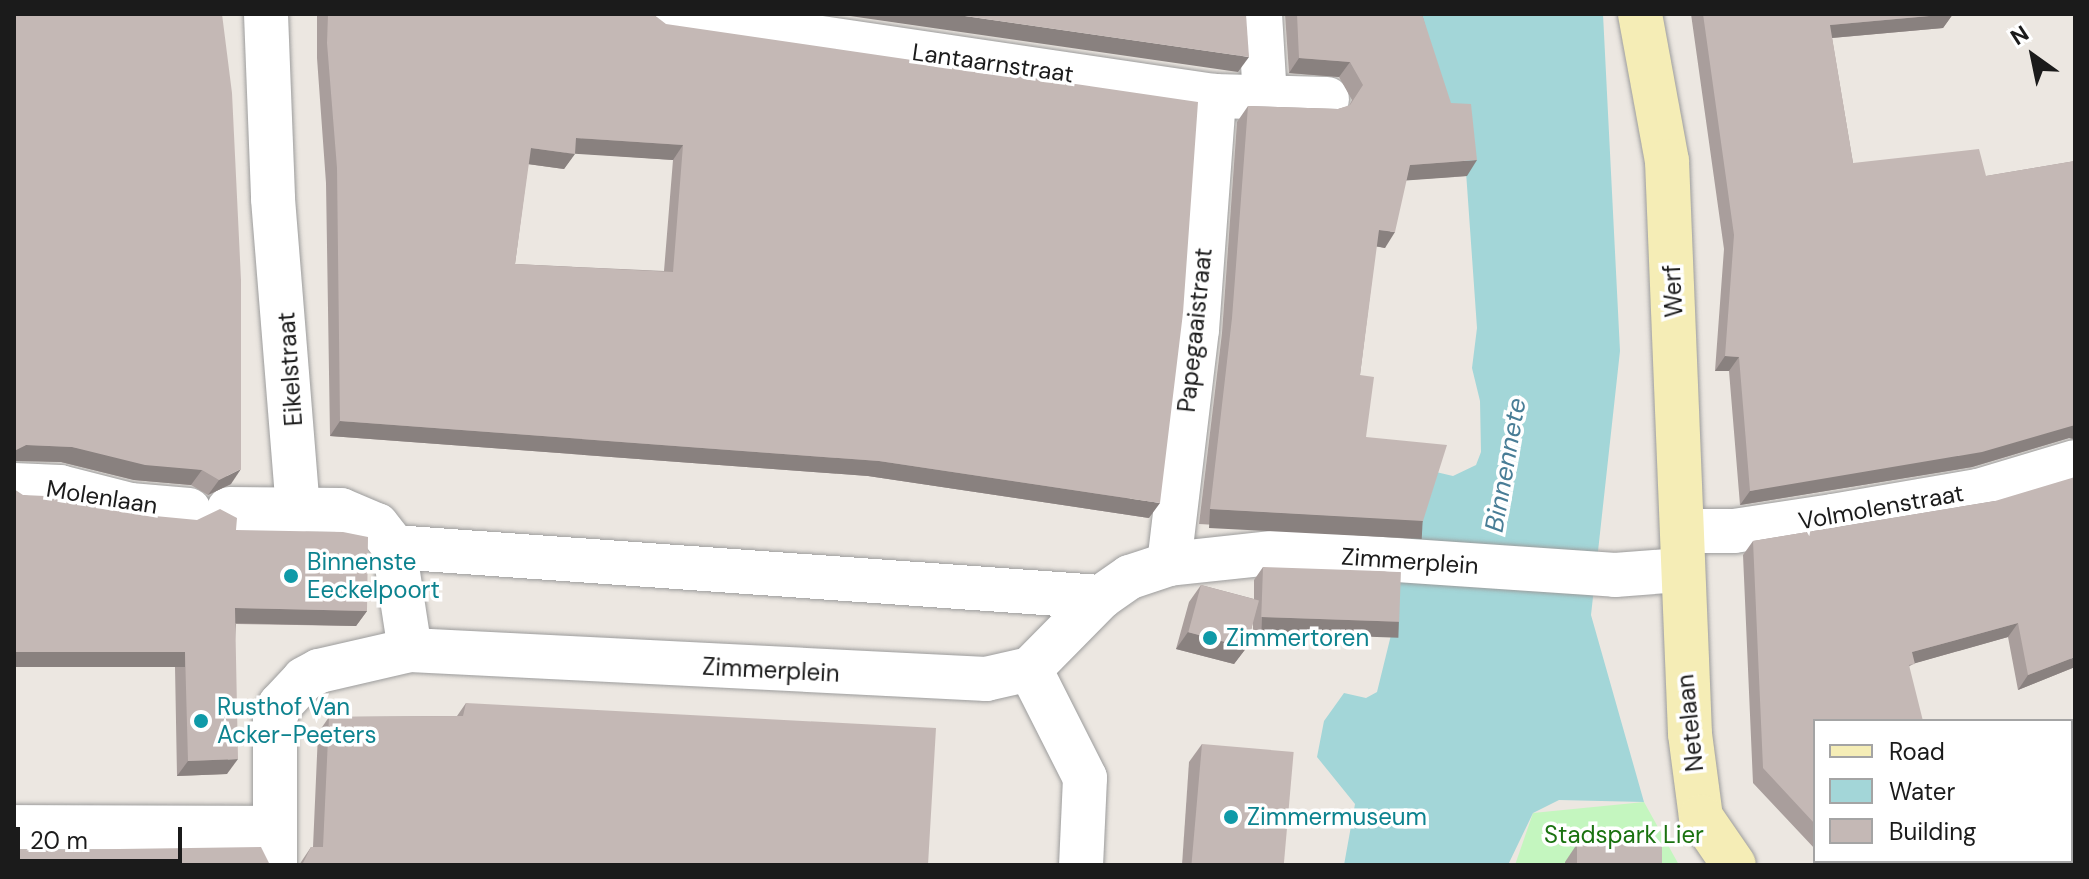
<!DOCTYPE html>
<html>
<head>
<meta charset="utf-8">
<style>
  body { margin:0 }
  #map { position:relative; width:2089px; height:879px; overflow:hidden; background:#ece7e1; font-family:"DM Sans",sans-serif }
  div>[style] { position:absolute }
  [style*='--x'] { left:calc(var(--x)*1px); top:calc(var(--y)*1px); width:calc(var(--w)*1px); rotate:calc(var(--a)*1deg) }
  .park>* { inset:0; background:#c4f6bf }
  .water>* { inset:0; background:#a3d6d8 }
  .roads { filter:drop-shadow(0 0 2px #9c9c9c) drop-shadow(0 0 2px #9c9c9c) }
  .street>* { height:44px; margin:-22px; padding:0 22px; transform-origin:22px; border-radius:22px; background:#fff }
  .secondary>* { height:44px; margin:-22px; padding:0 22px; transform-origin:22px; border-radius:22px; background:#f5edb6 }
  .wall>* { inset:0; background:#a99e9c; transform-origin:0 0 }
  .shaded-wall>* { inset:0; background:#89817f; transform-origin:0 0 }
  .building>* { inset:0; background:#c4b8b5; transform-origin:0 0 }
  .dots>* { width:22px; height:22px; translate:-50% -50%; box-sizing:border-box; border:4px solid #fff; border-radius:50% }
  span { translate:-50% -50%; white-space:nowrap; text-align:center; line-height:1.15; -webkit-text-stroke:7px #fff; paint-order:stroke }
  .street-label { font-size:24px; color:#1b1b1b }
  .culture-label { font-size:24px; color:#0d838f }
  .left { translate:0 -50%; text-align:left }
  .park-label { font-size:24px; color:#1a7210 }
  .water-label { font-size:26px; color:#487d96; font-style:italic }
  .frame { position:absolute; inset:0; border:16px solid #1b1b1b; pointer-events:none }
  .legend { position:absolute; left:1813px; top:719px; width:260px; height:144px; box-sizing:border-box; background:#fff; border:2px solid #a4a4a4; margin:0; padding:10px 14px; list-style:none; font-size:24px; color:#1b1b1b }
  .legend li { display:flex; align-items:center; gap:16px; height:40px }
  .legend b { width:40px; border:2px solid #a4a4a4 }
  .north { position:absolute; left:1993px; top:16px; width:80px; height:80px; -webkit-text-stroke:6px #fff; paint-order:stroke; rotate:327deg; font-size:22px; font-weight:700; line-height:32px; text-align:center; color:#1b1b1b }
  .north::after { content:''; display:block; margin:auto; width:28px; height:36px; background:#1b1b1b; clip-path:polygon(50% 0,100% 100%,50% 72%,0 100%) }
  .scale { position:absolute; left:16px; top:827px; width:166px; height:36px; box-sizing:border-box; border:4px solid #1b1b1b; border-top:0; padding-left:10px; font-size:24px; line-height:28px; white-space:nowrap; color:#1b1b1b; -webkit-text-stroke:6px #fff; paint-order:stroke }
</style>
</head>
<body>
<div id="map">
  <div class="park">
    <div style="clip-path:polygon(1644px 802px,1679px 865px,1515px 865px,1533px 813px)"></div>
  </div>
  <div class="water">
    <div style="clip-path:polygon(1410px 14px,1603px 14px,1620px 351px,1591px 615px,1644px 802px,1559px 800px,1533px 813px,1508px 865px,1344px 865px,1355px 804px,1317px 757px,1324px 721px,1344px 693px,1366px 698px,1377px 692px,1391px 635px,1394px 584px,1436px 472px,1453px 476px,1476px 465px,1481px 452px,1480px 401px,1472px 368px,1477px 328px,1462px 115px,1357px 113px)"></div>
  </div>
  <div class="roads">
    <div class="street">
      <div style="--x:266;--y:14;--w:185;--a:87.8"></div>
      <div style="--x:273;--y:199;--w:313;--a:85.4"></div>
      <div style="--x:659;--y:14;--w:561;--a:8.4"></div>
      <div style="--x:1214;--y:96;--w:113;--a:1.5"></div>
      <div style="--x:1253;--y:98;--w:20;--a:-57"></div>
      <div style="--x:1264;--y:81;--w:67;--a:-93.4"></div>
      <div style="--x:14;--y:485;--w:46;--a:2.5"></div>
      <div style="--x:60;--y:487;--w:72;--a:14.4"></div>
      <div style="--x:130;--y:505;--w:59;--a:4.8"></div>
      <div style="--x:229;--y:509;--w:112;--a:0.5"></div>
      <div style="--x:341;--y:510;--w:39;--a:23"></div>
      <div style="--x:377;--y:525;--w:28;--a:52"></div>
      <div style="--x:394;--y:547;--w:104;--a:81.2"></div>
      <div style="--x:1683;--y:531;--w:51;--a:0"></div>
      <div style="--x:1734;--y:531;--w:100;--a:-8.6"></div>
      <div style="--x:1833;--y:516;--w:147;--a:-9.8"></div>
      <div style="--x:1978;--y:491;--w:101;--a:-16.6"></div>
      <div style="--x:394;--y:547;--w:709;--a:4.05"></div>
      <div style="--x:1169;--y:564;--w:236;--a:-83.2"></div>
      <div style="--x:1197;--y:330;--w:235;--a:-85.8"></div>
      <div style="--x:1030;--y:669;--w:122;--a:63.2"></div>
      <div style="--x:1085;--y:778;--w:87;--a:92.6"></div>
      <div style="--x:14;--y:827;--w:261;--a:0.2"></div>
      <div style="--x:275;--y:865;--w:147;--a:-90"></div>
      <div style="--x:275;--y:718;--w:14;--a:-69"></div>
      <div style="--x:280;--y:705;--w:35;--a:-47"></div>
      <div style="--x:304;--y:679;--w:17;--a:-28"></div>
      <div style="--x:319;--y:671;--w:93;--a:-13"></div>
      <div style="--x:410;--y:650;--w:577;--a:2.88"></div>
      <div style="--x:986;--y:679;--w:45;--a:-12.8"></div>
      <div style="--x:1030;--y:669;--w:101;--a:-45.4"></div>
      <div style="--x:1101;--y:597;--w:35;--a:-35"></div>
      <div style="--x:1130;--y:577;--w:41;--a:-18.4"></div>
      <div style="--x:1169;--y:564;--w:111;--a:-6.2"></div>
      <div style="--x:1279;--y:552;--w:337;--a:3.9"></div>
      <div style="--x:1615;--y:575;--w:65;--a:-4.4"></div>
    </div>
    <div class="secondary">
      <div style="--x:1640;--y:14;--w:149;--a:79.6"></div>
      <div style="--x:1667;--y:161;--w:573;--a:87.7"></div>
      <div style="--x:1690;--y:734;--w:84;--a:82.5"></div>
      <div style="--x:1701;--y:817;--w:58;--a:55.5"></div>
    </div>
  </div>
  <div class="wall">
    <div style="clip-path:polygon(14px 14px,231px 484px,208px 495px,191px 485px,134px 480px,61px 462px,15px 460px)"></div>
    <div style="clip-path:polygon(evenodd,317px 14px,653px 14px,1149px 518px,868px 476px,330px 436px,326px 183px,317px 58px,317px 14px,575px 153px,673px 160px,664px 271px,515px 264px,528px 164px,564px 169px,575px 153px)"></div>
    <div style="clip-path:polygon(1285px 14px,1422px 14px,1467px 176px,1406px 180px,1385px 248px,1376px 246px,1360px 375px,1366px 437px,1423px 521px,1413px 536px,1199px 524px,1222px 333px,1237px 122px,1248px 106px,1338px 109px,1349px 106px,1352px 100px,1339px 77px,1289px 73px)"></div>
    <div style="clip-path:polygon(1691px 14px,1953px 14px,1943px 28px,1832px 38px,1853px 163px,1986px 176px,2075px 161px,2075px 439px,2069px 438px,1972px 467px,1740px 505px,1729px 371px,1715px 371px,1724px 249px)"></div>
    <div style="clip-path:polygon(23px 495px,134px 514px,236px 530px,367px 611px,356px 626px,236px 624px,227px 774px,177px 776px,175px 667px)"></div>
    <div style="clip-path:polygon(1995px 501px,2075px 667px,2018px 690px,2008px 637px,1915px 663px,1815px 721px,1815px 849px,1753px 783px,1743px 555px,1753px 541px)"></div>
    <div style="clip-path:polygon(1263px 567px,1399px 621px,1390px 634px,1253px 630px,1253px 622px,1247px 647px,1234px 664px,1176px 649px,1189px 602px,1201px 585px,1254px 599px,1254px 580px)"></div>
    <div style="clip-path:polygon(466px 703px,928px 865px,299px 865px,311px 847px,313px 847px,318px 733px,329px 717px,457px 716px)"></div>
    <div style="clip-path:polygon(1202px 744px,1284px 865px,1182px 865px,1189px 762px)"></div>
    <div style="clip-path:polygon(1577px 844px,1661px 865px,1565px 865px,1565px 862px)"></div>
    <div style="left:1826px;top:861px;width:245px;height:6px"></div>
  </div>
  <div class="shaded-wall">
    <div style="clip-path:polygon(836px 14px,951px 14px,1249px 57px,1238px 72px)"></div>
    <div style="clip-path:polygon(1953px 14px,1943px 28px,1820px 39px,1830px 25px)"></div>
    <div style="clip-path:polygon(1299px 58px,1350px 62px,1339px 77px,1289px 73px)"></div>
    <div style="clip-path:polygon(576px 138px,683px 145px,673px 160px,565px 153px)"></div>
    <div style="clip-path:polygon(531px 148px,575px 154px,564px 169px,520px 163px)"></div>
    <div style="clip-path:polygon(1477px 160px,1467px 176px,1399px 181px,1410px 165px)"></div>
    <div style="clip-path:polygon(1379px 230px,1395px 232px,1385px 248px,1368px 245px)"></div>
    <div style="clip-path:polygon(1725px 356px,1739px 357px,1729px 371px,1715px 371px)"></div>
    <div style="clip-path:polygon(340px 421px,879px 461px,1160px 503px,1149px 518px,868px 476px,330px 436px)"></div>
    <div style="clip-path:polygon(2075px 425px,2075px 439px,2069px 438px,1972px 467px,1740px 505px,1750px 491px)"></div>
    <div style="clip-path:polygon(26px 445px,72px 447px,202px 470px,191px 485px,134px 480px,61px 462px,14px 461px,14px 451px)"></div>
    <div style="clip-path:polygon(241px 469px,231px 484px,208px 495px,219px 480px)"></div>
    <div style="left:1210px;top:509px;width:213px;height:19px;rotate:3deg"></div>
    <div style="clip-path:polygon(235px 608px,367px 611px,356px 626px,225px 623px)"></div>
    <div style="left:1262px;top:617px;width:137px;height:16px;rotate:2deg"></div>
    <div style="clip-path:polygon(2018px 623px,2008px 637px,1902px 667px,1912px 652px)"></div>
    <div style="clip-path:polygon(1188px 632px,1247px 647px,1234px 664px,1176px 649px)"></div>
    <div style="left:14px;top:652px;width:171px;height:15px"></div>
    <div style="clip-path:polygon(2075px 657px,2075px 667px,2018px 690px,2028px 675px)"></div>
    <div style="clip-path:polygon(238px 759px,227px 774px,177px 776px,188px 761px)"></div>
  </div>
  <div class="building">
    <div style="clip-path:polygon(14px 14px,222px 14px,232px 93px,241px 280px,241px 469px,219px 480px,202px 470px,145px 465px,72px 447px,26px 445px,14px 451px)"></div>
    <div style="clip-path:polygon(evenodd,328px 14px,653px 14px,666px 24px,1198px 102px,1183px 313px,1160px 503px,879px 461px,340px 421px,337px 168px,327px 43px,328px 14px,576px 138px,683px 145px,673px 272px,515px 264px,531px 148px,575px 154px,576px 138px)"></div>
    <div style="clip-path:polygon(951px 14px,1246px 14px,1249px 57px)"></div>
    <div style="clip-path:polygon(1297px 14px,1422px 14px,1451px 103px,1471px 104px,1477px 160px,1410px 165px,1395px 232px,1379px 230px,1360px 375px,1374px 377px,1366px 437px,1447px 445px,1423px 521px,1210px 509px,1232px 318px,1248px 106px,1338px 109px,1350px 105px,1363px 85px,1350px 62px,1299px 58px)"></div>
    <div style="clip-path:polygon(1703px 14px,1951px 14px,1830px 25px,1853px 163px,1979px 149px,1986px 176px,2075px 161px,2075px 425px,1982px 452px,1750px 491px,1739px 357px,1725px 356px,1734px 235px)"></div>
    <div style="clip-path:polygon(2075px 477px,2075px 657px,2028px 675px,2018px 623px,1912px 652px,1915px 664px,1909px 665px,1923px 721px,1815px 721px,1815px 824px,1763px 768px,1753px 541px,1995px 501px)"></div>
    <div style="clip-path:polygon(14px 489px,23px 495px,67px 497px,134px 514px,197px 520px,220px 509px,237px 518px,236px 530px,343px 532px,368px 537px,367px 611px,235px 608px,238px 759px,188px 761px,185px 652px,14px 652px)"></div>
    <div style="left:1263px;top:567px;width:138px;height:50px;rotate:2deg"></div>
    <div style="left:1201px;top:585px;width:60px;height:49px;rotate:15deg"></div>
    <div style="clip-path:polygon(466px 703px,936px 728px,928px 865px,302px 865px,311px 847px,323px 847px,329px 717px,463px 716px)"></div>
    <div style="left:1202px;top:744px;width:92px;height:121px;rotate:5deg"></div>
    <div style="clip-path:polygon(2075px 785px,2075px 865px,1861px 865px,1853px 861px,2071px 861px,2071px 786px)"></div>
    <div style="left:1577px;top:844px;width:85px;height:21px"></div>
    <div style="clip-path:polygon(261px 847px,270px 865px,14px 865px,14px 849px,48px 850px)"></div>
  </div>
  <div class="dots">
    <div style="left:291px;top:576px;background:#0f9aa8"></div>
    <div style="left:1210px;top:638px;background:#0f9aa8"></div>
    <div style="left:201px;top:721px;background:#0f9aa8"></div>
    <div style="left:1231px;top:817px;background:#0f9aa8"></div>
  </div>
  <div class="street-label">
    <span style="left:993px;top:63px;rotate:8deg">Lantaarnstraat</span>
    <span style="left:1673px;top:291px;rotate:-93deg">Werf</span>
    <span style="left:1195px;top:330px;rotate:-84deg">Papegaaistraat</span>
    <span style="left:290px;top:369px;rotate:-94deg">Eikelstraat</span>
    <span style="left:102px;top:497px;rotate:9deg">Molenlaan</span>
    <span style="left:1881px;top:507px;rotate:-10deg">Volmolenstraat</span>
    <span style="left:1410px;top:561px;rotate:4deg">Zimmerplein</span>
    <span style="left:771px;top:670px;rotate:3deg">Zimmerplein</span>
    <span style="left:1690px;top:723px;rotate:-96deg">Netelaan</span>
  </div>
  <div class="culture-label">
    <span class="left" style="left:307px;top:576px">Binnenste<br>Eeckelpoort</span>
    <span class="left" style="left:1226px;top:638px">Zimmertoren</span>
    <span class="left" style="left:217px;top:721px">Rusthof Van<br>Acker-Peeters</span>
    <span class="left" style="left:1247px;top:817px">Zimmermuseum</span>
  </div>
  <div class="park-label">
    <span style="left:1624px;top:835px">Stadspark Lier</span>
  </div>
  <div class="water-label">
    <span style="left:1506px;top:465px;rotate:-80deg">Binnennete</span>
  </div>
  <div class="frame"></div>
  <ul class="legend">
  <li><b style="height:10px;background:#f5edb6"></b>Road</li>
  <li><b style="height:22px;background:#a3d6d8"></b>Water</li>
  <li><b style="height:22px;background:#c4b8b5"></b>Building</li>
  </ul>
  <div class="north">N</div>
  <div class="scale">20 m</div>
</div>
</body>
</html>
